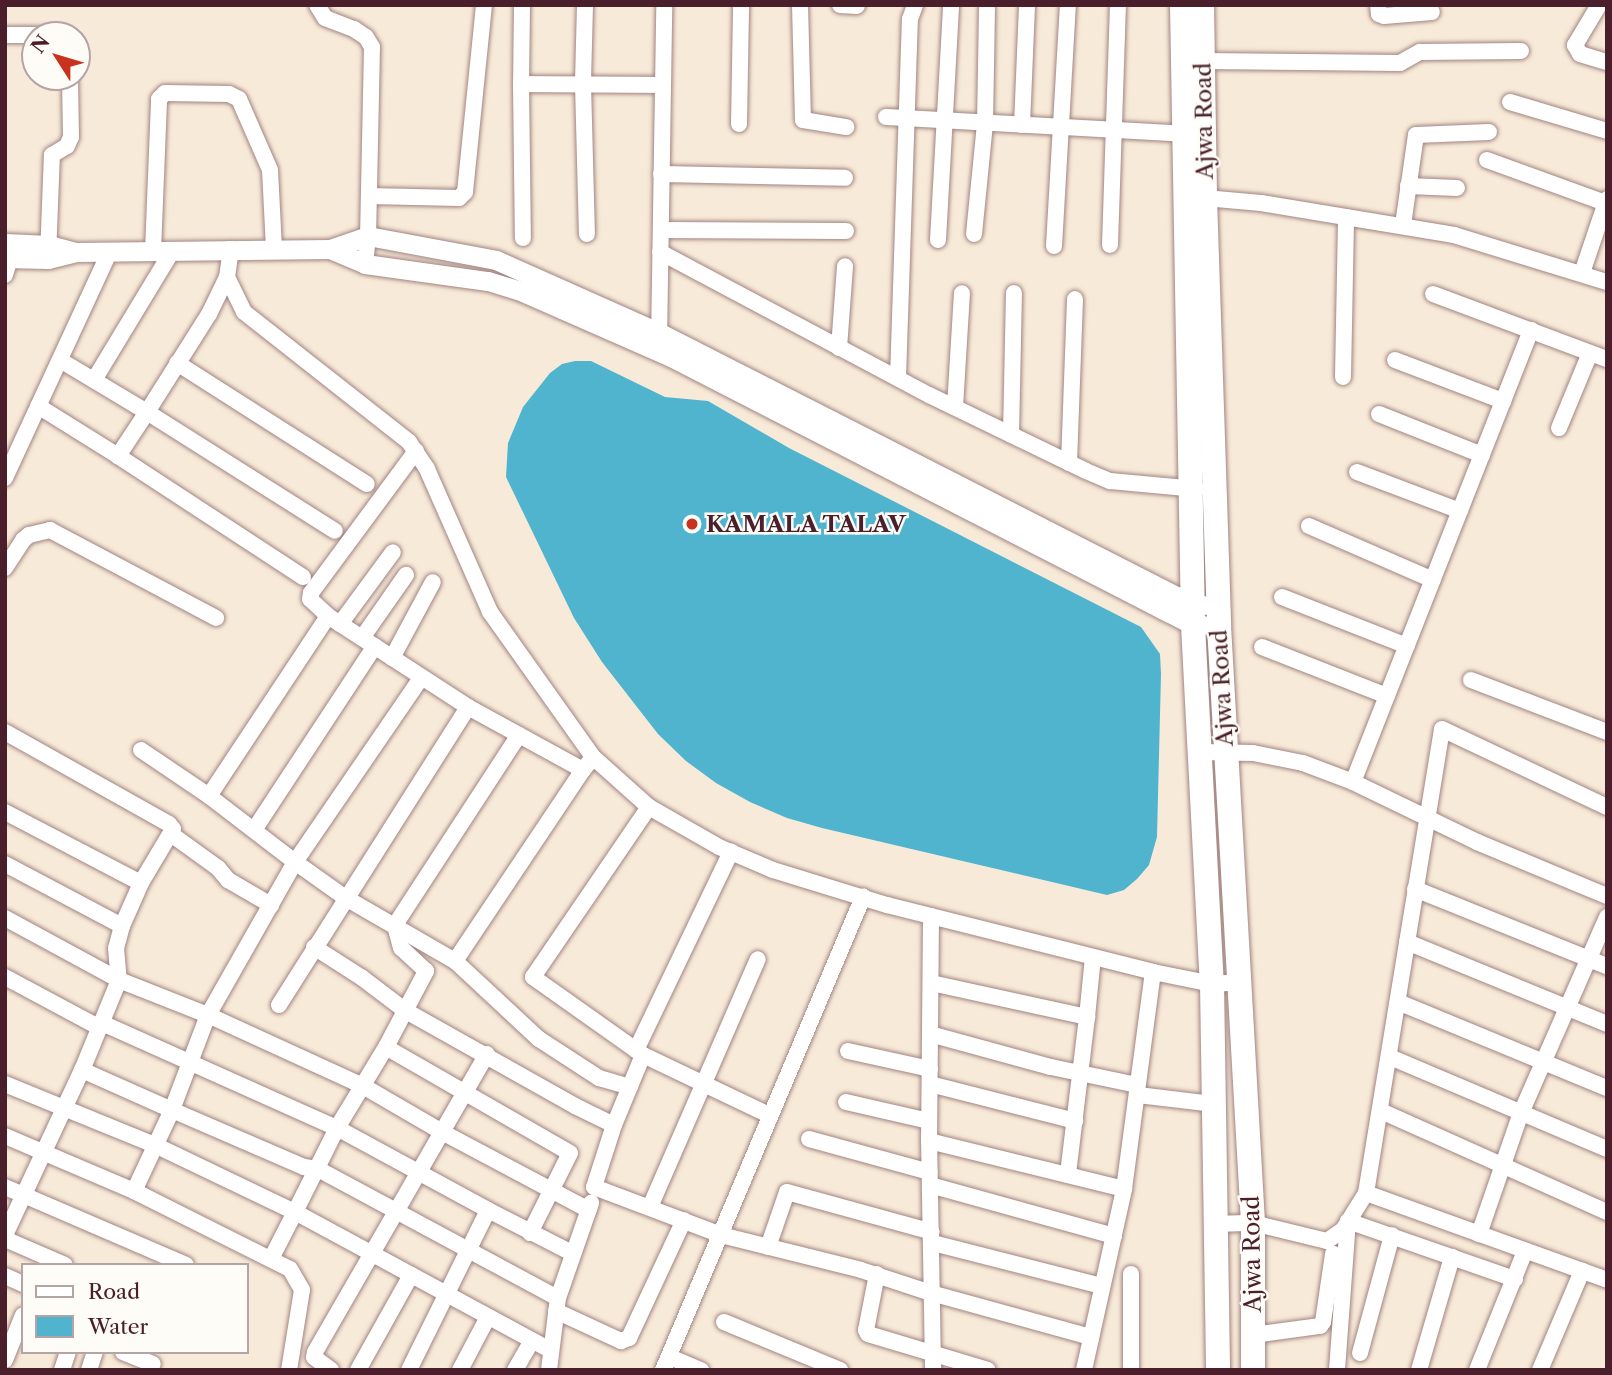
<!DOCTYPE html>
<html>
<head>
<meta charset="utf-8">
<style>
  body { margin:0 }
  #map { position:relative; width:1612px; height:1375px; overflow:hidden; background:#f8ead8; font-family:"Libre Caslon Text",serif }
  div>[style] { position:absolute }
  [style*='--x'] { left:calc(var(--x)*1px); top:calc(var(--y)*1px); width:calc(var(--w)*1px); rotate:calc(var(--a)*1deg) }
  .water>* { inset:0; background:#50b4cf }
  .roads { filter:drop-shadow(0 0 2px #a18482) drop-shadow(0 0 2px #a18482) }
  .minor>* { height:16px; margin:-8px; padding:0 8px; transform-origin:8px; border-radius:8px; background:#fff }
  .tertiary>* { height:19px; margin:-9.5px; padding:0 9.5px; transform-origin:9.5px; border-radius:9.5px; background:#fff }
  .primary>* { height:24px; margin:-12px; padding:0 12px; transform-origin:12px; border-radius:12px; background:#fff }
  .dots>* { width:19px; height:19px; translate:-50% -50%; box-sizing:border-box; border:4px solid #fdfcf7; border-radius:50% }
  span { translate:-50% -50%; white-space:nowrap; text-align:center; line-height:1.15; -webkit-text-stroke:5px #fdfcf7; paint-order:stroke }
  .street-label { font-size:23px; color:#4a1f2b }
  .poi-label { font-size:23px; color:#4a1f2b; font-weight:700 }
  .left { translate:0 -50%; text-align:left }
  .frame { position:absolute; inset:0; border:7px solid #4a1f2b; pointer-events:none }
  .legend { position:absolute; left:21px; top:1263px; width:228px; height:91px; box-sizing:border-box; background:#fdfcf7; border:2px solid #b5a4a5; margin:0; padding:9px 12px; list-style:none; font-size:21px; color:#4a1f2b }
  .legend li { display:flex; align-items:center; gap:14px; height:35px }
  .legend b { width:35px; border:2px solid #b5a4a5 }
  .north { position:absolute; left:21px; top:21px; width:70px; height:70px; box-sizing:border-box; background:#fdfcf7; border:2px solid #b5a4a5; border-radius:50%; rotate:307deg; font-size:19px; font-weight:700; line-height:28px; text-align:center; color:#4a1f2b }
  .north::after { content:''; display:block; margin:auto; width:24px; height:32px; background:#c8321e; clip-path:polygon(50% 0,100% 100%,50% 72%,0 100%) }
</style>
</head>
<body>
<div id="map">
  <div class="water">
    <div style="clip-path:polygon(575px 361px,591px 361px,665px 397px,708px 401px,789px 448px,1141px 627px,1160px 654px,1161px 674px,1157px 837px,1149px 865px,1137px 879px,1124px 890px,1107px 895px,822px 828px,787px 818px,750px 802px,716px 783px,686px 761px,658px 734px,602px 662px,574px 618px,506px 477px,508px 443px,523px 407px,550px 373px,562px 364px)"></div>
  </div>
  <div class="roads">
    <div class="minor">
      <div style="--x:317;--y:5;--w:15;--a:58"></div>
      <div style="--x:325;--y:18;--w:31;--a:21"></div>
      <div style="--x:354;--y:29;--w:14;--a:34"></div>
      <div style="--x:366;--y:37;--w:12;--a:59"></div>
      <div style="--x:372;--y:47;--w:189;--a:91.2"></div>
      <div style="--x:368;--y:236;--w:28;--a:96"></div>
      <div style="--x:522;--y:5;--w:79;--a:90.7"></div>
      <div style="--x:521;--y:84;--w:141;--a:0.4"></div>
      <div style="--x:585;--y:5;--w:79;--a:91.5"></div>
      <div style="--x:583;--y:84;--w:150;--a:88.5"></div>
      <div style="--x:800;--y:5;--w:115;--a:88.5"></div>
      <div style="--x:803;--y:120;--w:44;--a:9.2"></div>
      <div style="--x:840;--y:5;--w:17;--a:3"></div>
      <div style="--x:1378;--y:5;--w:9;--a:84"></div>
      <div style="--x:1379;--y:14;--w:5;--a:22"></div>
      <div style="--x:1384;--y:16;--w:48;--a:-4.8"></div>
      <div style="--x:1599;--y:5;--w:47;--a:121"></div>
      <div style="--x:1575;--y:45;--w:10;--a:61"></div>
      <div style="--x:1580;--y:54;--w:28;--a:17"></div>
      <div style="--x:7;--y:35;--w:58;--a:0"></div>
      <div style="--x:1203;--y:61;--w:197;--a:0.6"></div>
      <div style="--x:1400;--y:63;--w:23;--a:-29"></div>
      <div style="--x:1420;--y:52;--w:101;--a:-0.6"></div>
      <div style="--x:521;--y:84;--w:154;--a:89.3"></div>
      <div style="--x:1510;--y:102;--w:101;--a:16.6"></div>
      <div style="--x:886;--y:117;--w:308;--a:3.2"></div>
      <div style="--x:739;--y:124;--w:119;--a:-89"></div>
      <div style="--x:1022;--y:125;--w:119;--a:-87.6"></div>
      <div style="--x:1487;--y:160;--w:126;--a:20"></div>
      <div style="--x:661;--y:174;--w:184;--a:1.2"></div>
      <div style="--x:1408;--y:186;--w:49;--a:2.3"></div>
      <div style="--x:369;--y:196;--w:90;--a:1.3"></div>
      <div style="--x:459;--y:198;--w:8;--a:-45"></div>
      <div style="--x:465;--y:192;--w:188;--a:-84.2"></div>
      <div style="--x:1205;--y:198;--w:56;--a:5.1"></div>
      <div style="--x:1261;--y:203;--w:196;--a:9.4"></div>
      <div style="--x:1454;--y:235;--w:160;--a:17.1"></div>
      <div style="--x:1403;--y:225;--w:91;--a:-81.8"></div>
      <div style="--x:1416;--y:135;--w:73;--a:-2.4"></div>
      <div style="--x:661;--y:230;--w:185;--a:0.3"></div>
      <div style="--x:974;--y:234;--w:112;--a:-84.3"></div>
      <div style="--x:985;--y:123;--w:115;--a:-89"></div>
      <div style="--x:938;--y:240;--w:235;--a:-86.8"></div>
      <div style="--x:1110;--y:245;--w:240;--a:-88.1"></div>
      <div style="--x:1054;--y:246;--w:241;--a:-86.7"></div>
      <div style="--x:231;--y:249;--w:28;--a:98"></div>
      <div style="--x:227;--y:277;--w:39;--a:64"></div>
      <div style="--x:244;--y:312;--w:210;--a:38.2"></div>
      <div style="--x:409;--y:442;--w:32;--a:56"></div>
      <div style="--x:427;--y:469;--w:156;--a:66.2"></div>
      <div style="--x:490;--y:612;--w:178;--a:54.6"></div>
      <div style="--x:593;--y:757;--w:75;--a:41.8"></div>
      <div style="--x:649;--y:807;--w:81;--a:29.7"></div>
      <div style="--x:719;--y:847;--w:59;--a:23.1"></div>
      <div style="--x:773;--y:870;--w:119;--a:17.1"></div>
      <div style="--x:887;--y:905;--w:274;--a:14.1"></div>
      <div style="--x:1153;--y:972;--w:60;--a:11.5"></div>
      <div style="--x:1212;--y:984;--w:26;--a:-4"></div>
      <div style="--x:153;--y:251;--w:152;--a:-87.7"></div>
      <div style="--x:159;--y:99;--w:8;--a:-45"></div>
      <div style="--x:165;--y:93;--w:64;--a:0.9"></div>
      <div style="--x:229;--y:94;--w:11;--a:27"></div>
      <div style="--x:239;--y:99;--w:77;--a:66.4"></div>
      <div style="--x:270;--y:170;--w:80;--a:87.1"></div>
      <div style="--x:660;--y:252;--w:305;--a:28"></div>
      <div style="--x:929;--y:395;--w:174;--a:25.8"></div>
      <div style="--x:1086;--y:471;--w:26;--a:23"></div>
      <div style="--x:1110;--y:481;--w:87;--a:5.3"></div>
      <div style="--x:48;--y:257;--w:102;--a:-87.8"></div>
      <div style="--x:52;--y:155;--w:17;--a:-31"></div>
      <div style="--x:67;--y:146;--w:10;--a:-66"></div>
      <div style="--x:71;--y:137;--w:60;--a:-91"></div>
      <div style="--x:1582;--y:273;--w:78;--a:-71.3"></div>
      <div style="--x:5;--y:275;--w:27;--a:-73"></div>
      <div style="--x:227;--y:277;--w:41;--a:115.9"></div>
      <div style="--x:209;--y:314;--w:116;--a:122.3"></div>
      <div style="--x:147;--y:412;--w:222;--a:32.3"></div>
      <div style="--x:1433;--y:294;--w:186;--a:20.5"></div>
      <div style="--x:659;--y:342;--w:337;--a:-89.1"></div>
      <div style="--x:839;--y:348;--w:82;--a:-85.8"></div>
      <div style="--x:60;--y:360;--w:101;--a:30.9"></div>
      <div style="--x:147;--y:412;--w:53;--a:123.4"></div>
      <div style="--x:118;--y:456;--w:221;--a:33.2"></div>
      <div style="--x:1395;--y:360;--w:116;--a:20.8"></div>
      <div style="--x:177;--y:363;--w:225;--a:32.5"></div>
      <div style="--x:1343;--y:377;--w:160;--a:-88.9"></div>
      <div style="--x:898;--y:378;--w:359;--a:-88.1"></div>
      <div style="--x:910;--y:19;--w:15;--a:-70"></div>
      <div style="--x:94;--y:380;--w:151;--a:-58.8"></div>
      <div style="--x:38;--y:406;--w:94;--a:32"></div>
      <div style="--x:955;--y:407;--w:114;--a:-86.5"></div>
      <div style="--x:1379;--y:414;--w:111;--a:21.7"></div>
      <div style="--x:1559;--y:428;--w:81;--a:-67.5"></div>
      <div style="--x:1011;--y:435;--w:142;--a:-88.8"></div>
      <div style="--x:416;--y:451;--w:177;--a:126.5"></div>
      <div style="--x:311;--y:593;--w:6;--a:99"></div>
      <div style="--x:310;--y:599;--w:25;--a:43"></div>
      <div style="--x:328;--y:616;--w:167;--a:33"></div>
      <div style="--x:468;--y:707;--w:131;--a:28.7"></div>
      <div style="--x:583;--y:770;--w:16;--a:-52"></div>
      <div style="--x:1069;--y:463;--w:164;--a:-87.9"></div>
      <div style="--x:1357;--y:472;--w:110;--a:20.7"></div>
      <div style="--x:5;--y:478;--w:250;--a:-65.2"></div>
      <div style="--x:1309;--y:526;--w:135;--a:23.5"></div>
      <div style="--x:5;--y:568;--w:33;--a:-57"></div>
      <div style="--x:23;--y:540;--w:8;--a:-40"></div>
      <div style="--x:29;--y:535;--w:22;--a:-13"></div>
      <div style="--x:50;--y:530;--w:188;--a:27.9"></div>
      <div style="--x:1282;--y:597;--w:134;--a:21.4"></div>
      <div style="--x:340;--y:624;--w:89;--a:-53.6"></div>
      <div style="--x:362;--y:638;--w:77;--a:-55.1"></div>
      <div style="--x:1262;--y:647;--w:134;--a:21.4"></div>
      <div style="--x:392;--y:658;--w:86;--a:-61.7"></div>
      <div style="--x:421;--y:678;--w:223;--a:124.4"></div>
      <div style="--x:295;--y:862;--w:60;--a:35.5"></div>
      <div style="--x:344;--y:897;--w:128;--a:30"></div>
      <div style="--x:455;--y:961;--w:115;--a:42.9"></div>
      <div style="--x:539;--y:1039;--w:72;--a:33"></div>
      <div style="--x:599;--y:1078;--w:32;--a:16"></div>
      <div style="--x:1471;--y:680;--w:146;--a:20.9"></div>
      <div style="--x:5;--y:732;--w:188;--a:29.3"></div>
      <div style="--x:169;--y:824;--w:6;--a:51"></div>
      <div style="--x:173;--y:829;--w:63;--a:120.7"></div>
      <div style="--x:141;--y:883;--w:47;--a:113.8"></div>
      <div style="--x:122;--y:926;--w:23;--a:105"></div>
      <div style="--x:116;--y:948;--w:32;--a:85"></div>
      <div style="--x:119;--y:980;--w:97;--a:112.3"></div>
      <div style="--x:82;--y:1070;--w:182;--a:115"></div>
      <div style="--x:141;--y:750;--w:82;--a:34.1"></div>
      <div style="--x:209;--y:796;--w:108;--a:37.5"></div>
      <div style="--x:295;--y:862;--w:176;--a:119.6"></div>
      <div style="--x:208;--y:1015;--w:102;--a:110.8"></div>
      <div style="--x:172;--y:1110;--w:144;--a:23.4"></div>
      <div style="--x:304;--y:1167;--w:14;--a:8"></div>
      <div style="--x:318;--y:1169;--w:272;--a:28.3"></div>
      <div style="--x:1200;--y:752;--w:53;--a:1.1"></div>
      <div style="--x:1253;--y:753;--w:51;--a:11.3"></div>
      <div style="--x:1303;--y:763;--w:53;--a:20.8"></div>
      <div style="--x:1353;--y:782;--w:138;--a:25.8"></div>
      <div style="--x:1477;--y:842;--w:141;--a:22.6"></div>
      <div style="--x:1353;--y:782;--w:486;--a:-68.5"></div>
      <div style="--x:209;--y:796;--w:216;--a:-56.5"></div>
      <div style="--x:5;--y:812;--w:153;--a:27.6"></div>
      <div style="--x:254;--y:830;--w:220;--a:-56.7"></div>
      <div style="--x:171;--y:834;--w:58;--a:35.9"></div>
      <div style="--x:218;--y:868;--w:16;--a:50"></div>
      <div style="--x:228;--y:880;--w:50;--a:30.2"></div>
      <div style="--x:5;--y:864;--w:132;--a:27.9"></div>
      <div style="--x:1415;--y:889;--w:207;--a:21.9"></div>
      <div style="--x:931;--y:916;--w:221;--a:90.5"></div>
      <div style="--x:929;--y:1137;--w:233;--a:89"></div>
      <div style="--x:5;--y:918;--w:130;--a:28.5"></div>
      <div style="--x:119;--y:980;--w:96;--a:21.5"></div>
      <div style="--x:208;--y:1015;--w:170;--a:24.6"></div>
      <div style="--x:363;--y:1086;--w:91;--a:30.2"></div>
      <div style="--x:442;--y:1132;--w:166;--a:28"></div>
      <div style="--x:1407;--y:942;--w:216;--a:22.3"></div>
      <div style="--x:314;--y:947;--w:56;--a:32.6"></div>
      <div style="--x:361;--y:977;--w:56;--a:37.1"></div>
      <div style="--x:406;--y:1011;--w:194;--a:29.3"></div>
      <div style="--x:575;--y:1106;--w:43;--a:26"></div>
      <div style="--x:455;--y:961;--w:230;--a:-56.2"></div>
      <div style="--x:5;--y:977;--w:108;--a:28.2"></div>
      <div style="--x:931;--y:983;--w:160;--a:12.3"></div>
      <div style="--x:1087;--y:1017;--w:159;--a:96.9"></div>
      <div style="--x:1398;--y:1002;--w:226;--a:22.4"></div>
      <div style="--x:279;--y:1005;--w:353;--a:-57.6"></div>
      <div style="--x:1087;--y:1017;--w:60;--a:-84.3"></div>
      <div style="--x:102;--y:1023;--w:257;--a:24.1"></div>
      <div style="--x:337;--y:1128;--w:172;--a:28.5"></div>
      <div style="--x:930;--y:1034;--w:125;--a:15.3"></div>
      <div style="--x:1051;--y:1067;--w:88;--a:11.8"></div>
      <div style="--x:386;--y:1047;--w:86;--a:-62.2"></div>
      <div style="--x:426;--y:971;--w:34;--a:-137"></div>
      <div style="--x:401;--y:948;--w:24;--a:-105"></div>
      <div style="--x:395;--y:925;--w:227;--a:-56.9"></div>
      <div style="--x:636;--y:1050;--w:220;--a:-64.4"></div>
      <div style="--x:848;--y:1051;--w:84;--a:12.4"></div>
      <div style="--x:643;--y:1055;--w:135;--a:-144.7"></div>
      <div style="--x:533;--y:977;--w:206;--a:-55.7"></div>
      <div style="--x:1390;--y:1057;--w:236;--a:23"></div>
      <div style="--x:82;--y:1070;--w:98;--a:24"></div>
      <div style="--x:172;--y:1110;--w:89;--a:115.1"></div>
      <div style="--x:5;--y:1084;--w:164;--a:22.2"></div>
      <div style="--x:157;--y:1146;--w:153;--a:25.6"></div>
      <div style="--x:295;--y:1212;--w:51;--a:117.1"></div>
      <div style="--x:930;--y:1084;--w:150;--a:14.3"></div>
      <div style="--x:1138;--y:1095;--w:77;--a:6.8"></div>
      <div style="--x:846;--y:1102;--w:85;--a:12.9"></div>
      <div style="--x:1381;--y:1111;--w:248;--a:24.1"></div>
      <div style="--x:769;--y:1115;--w:140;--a:-154.5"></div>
      <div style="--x:643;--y:1055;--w:76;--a:112.5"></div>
      <div style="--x:614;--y:1125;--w:65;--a:107.9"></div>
      <div style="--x:594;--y:1187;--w:136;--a:20.7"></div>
      <div style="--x:721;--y:1235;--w:144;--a:14"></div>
      <div style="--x:861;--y:1270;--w:74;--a:18.2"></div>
      <div style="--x:931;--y:1293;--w:166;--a:15.4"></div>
      <div style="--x:5;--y:1136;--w:140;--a:23.1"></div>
      <div style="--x:134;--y:1191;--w:174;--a:26.6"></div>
      <div style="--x:290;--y:1269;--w:24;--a:60"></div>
      <div style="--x:302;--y:1290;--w:81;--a:99.2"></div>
      <div style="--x:809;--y:1139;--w:125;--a:15.3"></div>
      <div style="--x:929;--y:1141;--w:201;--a:13.8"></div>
      <div style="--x:930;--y:1185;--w:191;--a:15.5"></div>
      <div style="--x:5;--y:1187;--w:197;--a:23.3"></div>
      <div style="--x:1366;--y:1193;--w:470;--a:-80.7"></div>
      <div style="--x:1442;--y:729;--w:183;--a:25.3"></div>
      <div style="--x:650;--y:1207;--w:270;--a:-66.5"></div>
      <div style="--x:1216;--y:1224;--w:37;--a:-2"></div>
      <div style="--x:1253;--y:1223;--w:76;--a:13.7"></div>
      <div style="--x:1327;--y:1241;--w:19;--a:-35"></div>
      <div style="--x:1343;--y:1230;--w:44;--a:-58.1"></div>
      <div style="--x:1366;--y:1193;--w:256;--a:19.8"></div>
      <div style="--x:530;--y:1233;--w:89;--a:-63.4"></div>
      <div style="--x:570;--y:1153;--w:212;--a:-150.1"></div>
      <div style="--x:386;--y:1047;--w:95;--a:121.2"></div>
      <div style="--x:337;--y:1128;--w:94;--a:116.6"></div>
      <div style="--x:295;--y:1212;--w:290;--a:28.4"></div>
      <div style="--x:1479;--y:1234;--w:128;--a:-70.9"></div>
      <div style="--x:1521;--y:1113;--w:214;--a:-66.3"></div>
      <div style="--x:5;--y:1239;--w:65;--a:23.4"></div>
      <div style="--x:933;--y:1243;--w:174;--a:14.3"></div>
      <div style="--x:768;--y:1247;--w:58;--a:-70.9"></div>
      <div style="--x:787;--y:1192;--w:150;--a:15.4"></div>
      <div style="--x:877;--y:1274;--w:57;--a:101.1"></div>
      <div style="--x:866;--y:1330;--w:4;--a:63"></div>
      <div style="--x:868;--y:1334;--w:125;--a:16.7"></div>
      <div style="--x:5;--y:1276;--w:20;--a:24"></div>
      <div style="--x:556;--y:1311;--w:72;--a:24.8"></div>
      <div style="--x:621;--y:1341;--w:9;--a:-21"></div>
      <div style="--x:629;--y:1338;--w:130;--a:-65"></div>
      <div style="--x:724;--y:1322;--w:126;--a:22.5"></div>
      <div style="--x:1253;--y:1335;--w:68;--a:-7.7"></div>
      <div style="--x:1320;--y:1326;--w:5;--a:-53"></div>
      <div style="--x:1323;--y:1322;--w:69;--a:-81.6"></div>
      <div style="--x:123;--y:1352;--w:32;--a:22"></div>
      <div style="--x:1360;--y:1353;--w:122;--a:-74.8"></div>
      <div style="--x:670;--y:1357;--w:34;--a:23"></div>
      <div style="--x:5;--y:1360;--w:48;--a:-68.2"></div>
      <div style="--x:62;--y:1370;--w:19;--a:-72"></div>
      <div style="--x:89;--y:1370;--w:19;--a:-72"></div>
      <div style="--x:331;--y:1370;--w:21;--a:-143"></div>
      <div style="--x:314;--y:1357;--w:5;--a:-79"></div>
      <div style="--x:315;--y:1352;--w:344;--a:-60"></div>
      <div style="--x:358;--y:1370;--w:109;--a:-60.8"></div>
      <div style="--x:409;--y:1370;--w:178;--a:-63.7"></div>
      <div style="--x:488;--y:1210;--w:94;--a:27.1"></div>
      <div style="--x:460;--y:1370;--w:60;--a:-62.2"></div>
      <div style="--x:515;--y:1370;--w:34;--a:-60"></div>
      <div style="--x:549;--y:1370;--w:73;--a:-82.9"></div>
      <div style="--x:558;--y:1298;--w:101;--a:-70.8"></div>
      <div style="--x:663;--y:1370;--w:514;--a:-67.08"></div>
      <div style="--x:1084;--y:1370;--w:185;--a:-77.5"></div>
      <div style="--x:1124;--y:1189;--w:219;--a:-82.4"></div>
      <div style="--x:1131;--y:1370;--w:96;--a:-90"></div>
      <div style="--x:1337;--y:1370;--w:149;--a:-85.8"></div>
      <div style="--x:1348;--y:1221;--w:177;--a:19.2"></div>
      <div style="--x:1419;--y:1370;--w:118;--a:-73.7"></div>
      <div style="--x:1477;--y:1370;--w:128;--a:-68"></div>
      <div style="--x:1540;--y:1370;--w:108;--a:-67"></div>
    </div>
    <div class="tertiary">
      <div style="--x:5;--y:243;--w:44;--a:2.6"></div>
      <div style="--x:49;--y:245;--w:28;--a:15"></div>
      <div style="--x:76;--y:252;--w:254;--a:-0.7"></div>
      <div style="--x:330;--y:249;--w:40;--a:-18.9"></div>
      <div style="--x:368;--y:236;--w:130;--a:10.6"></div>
      <div style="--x:496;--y:260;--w:180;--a:24"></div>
      <div style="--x:660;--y:333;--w:597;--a:26.99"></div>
      <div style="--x:1192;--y:604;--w:11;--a:5"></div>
      <div style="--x:330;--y:249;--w:38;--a:23"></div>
      <div style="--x:365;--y:264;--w:124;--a:7.9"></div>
      <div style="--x:488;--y:281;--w:37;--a:17"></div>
      <div style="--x:523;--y:292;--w:162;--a:23.7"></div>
      <div style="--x:671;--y:357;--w:587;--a:27.18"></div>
      <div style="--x:1193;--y:625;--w:10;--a:0"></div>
      <div style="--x:5;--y:258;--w:43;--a:1.3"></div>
      <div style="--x:48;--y:259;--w:25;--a:-14"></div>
    </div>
    <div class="primary">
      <div style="--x:1182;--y:5;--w:620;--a:88.98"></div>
      <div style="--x:1193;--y:625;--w:360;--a:87"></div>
      <div style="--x:1212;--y:984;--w:386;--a:89.1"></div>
      <div style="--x:1202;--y:5;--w:193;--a:89.1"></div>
      <div style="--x:1205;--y:198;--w:428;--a:88.1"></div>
      <div style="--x:1219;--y:626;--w:598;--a:86.74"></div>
      <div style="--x:1253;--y:1223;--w:147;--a:90"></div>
    </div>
  </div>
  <div class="dots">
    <div style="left:692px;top:524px;background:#c8321e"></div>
  </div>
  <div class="street-label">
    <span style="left:1204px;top:121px;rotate:-91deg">Ajwa Road</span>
    <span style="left:1222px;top:688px;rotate:-93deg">Ajwa Road</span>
    <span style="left:1252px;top:1254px;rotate:-91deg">Ajwa Road</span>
  </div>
  <div class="poi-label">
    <span class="left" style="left:706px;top:524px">KAMALA TALAV</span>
  </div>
  <div class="frame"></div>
  <ul class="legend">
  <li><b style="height:9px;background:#fff"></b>Road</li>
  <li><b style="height:19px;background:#50b4cf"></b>Water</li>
  </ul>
  <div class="north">N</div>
</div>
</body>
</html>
